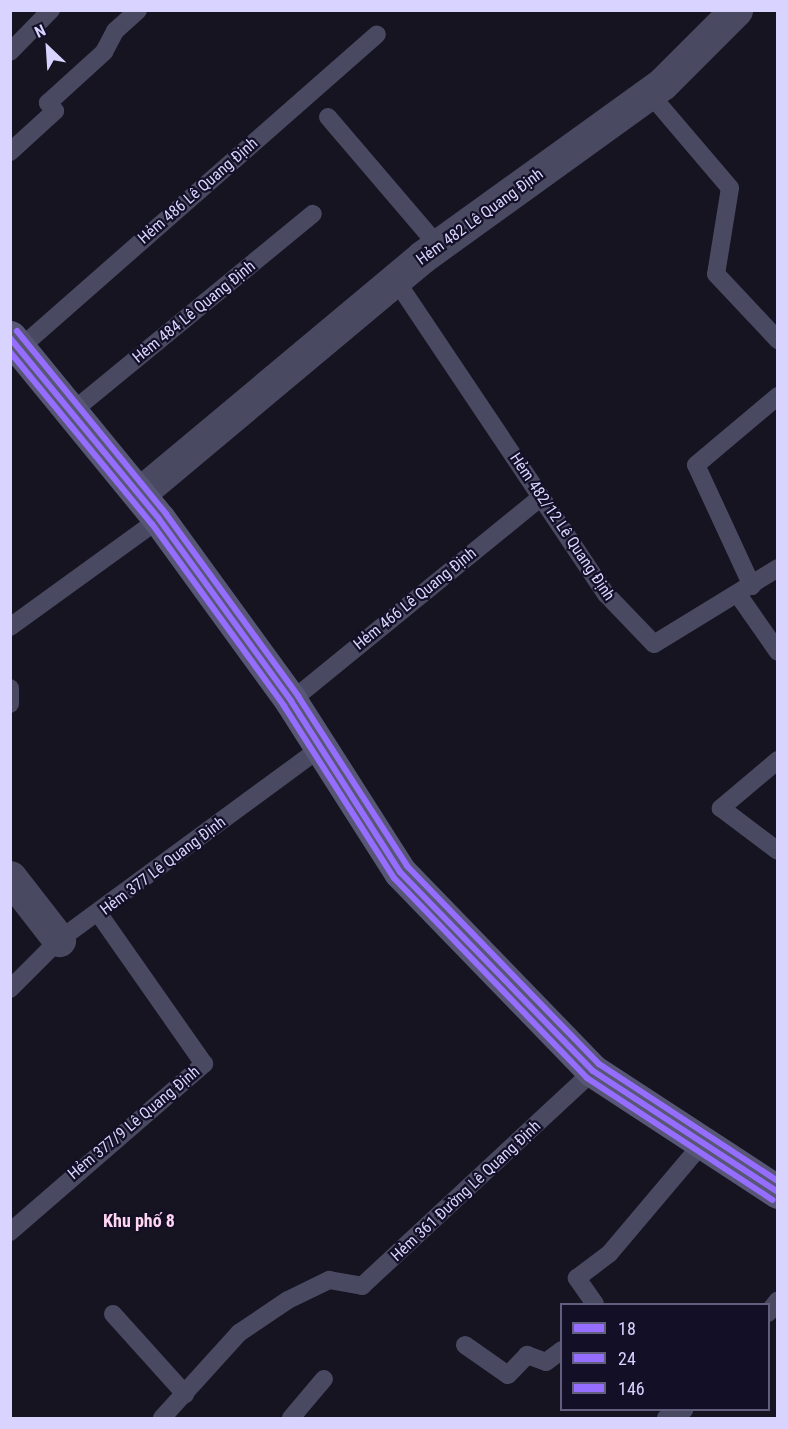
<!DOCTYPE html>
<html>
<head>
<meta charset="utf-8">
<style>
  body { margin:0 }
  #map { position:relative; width:788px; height:1429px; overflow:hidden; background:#161421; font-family:"Roboto Condensed",sans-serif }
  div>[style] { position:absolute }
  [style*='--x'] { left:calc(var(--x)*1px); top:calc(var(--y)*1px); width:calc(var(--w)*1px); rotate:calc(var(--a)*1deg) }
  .lane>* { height:18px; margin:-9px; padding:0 9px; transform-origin:9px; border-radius:9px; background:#4a4962 }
  .street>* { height:33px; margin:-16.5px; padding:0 16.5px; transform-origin:16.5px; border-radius:16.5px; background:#4a4962 }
  .secondary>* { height:33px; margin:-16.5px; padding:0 16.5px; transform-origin:16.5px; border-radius:16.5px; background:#575674 }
  .bus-1>* { height:6px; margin:-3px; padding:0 3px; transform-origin:3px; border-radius:3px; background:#966eff }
  .bus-2>* { height:6px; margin:-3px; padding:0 3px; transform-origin:3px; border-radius:3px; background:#966eff }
  .bus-3>* { height:6px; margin:-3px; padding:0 3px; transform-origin:3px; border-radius:3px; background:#966eff }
  span { translate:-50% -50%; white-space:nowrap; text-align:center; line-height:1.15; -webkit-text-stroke:4.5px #130f26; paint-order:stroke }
  .street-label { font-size:16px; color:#d9d4ff }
  .neighbourhood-label { font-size:18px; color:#ffd6f0; font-weight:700 }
  .frame { position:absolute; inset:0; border:12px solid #d9d4ff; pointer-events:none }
  .legend { position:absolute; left:560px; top:1303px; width:210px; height:108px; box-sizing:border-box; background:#130f26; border:2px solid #625e7d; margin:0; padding:8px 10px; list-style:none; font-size:18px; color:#d9d4ff }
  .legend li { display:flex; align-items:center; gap:12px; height:30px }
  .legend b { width:30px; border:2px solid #625e7d }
  .north { position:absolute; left:18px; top:18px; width:60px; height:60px; -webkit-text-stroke:4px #130f26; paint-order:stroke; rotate:335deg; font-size:16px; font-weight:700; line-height:24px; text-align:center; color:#d9d4ff }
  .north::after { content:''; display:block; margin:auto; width:21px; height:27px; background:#d9d4ff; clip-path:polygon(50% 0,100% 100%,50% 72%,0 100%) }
</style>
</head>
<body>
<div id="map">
  <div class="lane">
    <div style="--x:10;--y:52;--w:59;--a:-45.7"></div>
    <div style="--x:650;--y:94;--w:123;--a:49.6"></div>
    <div style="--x:730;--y:188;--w:87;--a:99.2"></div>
    <div style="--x:716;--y:274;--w:91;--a:46.8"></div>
    <div style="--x:328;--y:117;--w:170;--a:49.5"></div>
    <div style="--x:10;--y:152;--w:61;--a:-42.3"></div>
    <div style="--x:55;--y:111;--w:11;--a:-131"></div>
    <div style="--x:48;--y:103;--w:76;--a:-42.3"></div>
    <div style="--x:104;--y:52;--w:24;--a:-62"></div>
    <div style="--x:115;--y:31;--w:31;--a:-42"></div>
    <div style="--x:397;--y:282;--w:376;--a:56.2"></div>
    <div style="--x:606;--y:594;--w:69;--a:46.2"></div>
    <div style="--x:654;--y:644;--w:145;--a:-31.5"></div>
    <div style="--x:20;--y:348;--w:475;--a:-41.3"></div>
    <div style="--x:74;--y:410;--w:309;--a:-39.4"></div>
    <div style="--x:752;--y:586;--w:133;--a:-114.8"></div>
    <div style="--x:696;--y:465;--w:107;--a:-40.1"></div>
    <div style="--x:739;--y:596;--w:68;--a:55.1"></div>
    <div style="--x:10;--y:627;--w:184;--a:-35.9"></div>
    <div style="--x:10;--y:688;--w:16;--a:90"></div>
    <div style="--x:291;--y:701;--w:321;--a:-39.2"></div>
    <div style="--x:778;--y:760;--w:75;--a:139.9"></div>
    <div style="--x:721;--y:808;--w:71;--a:37"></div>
    <div style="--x:10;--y:989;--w:69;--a:-45"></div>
    <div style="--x:59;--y:940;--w:324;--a:-36.3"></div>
    <div style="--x:10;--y:1232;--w:257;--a:-40.9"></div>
    <div style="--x:204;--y:1064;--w:183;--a:-125"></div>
    <div style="--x:595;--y:1304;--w:32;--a:-125"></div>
    <div style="--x:577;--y:1278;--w:40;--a:-37"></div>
    <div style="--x:609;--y:1254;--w:144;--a:-49.8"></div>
    <div style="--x:768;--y:1313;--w:16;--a:-52"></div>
    <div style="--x:113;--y:1314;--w:108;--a:48"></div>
    <div style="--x:465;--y:1345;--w:52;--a:34.9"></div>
    <div style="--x:508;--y:1375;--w:28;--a:-46"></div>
    <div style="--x:527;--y:1355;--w:20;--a:20"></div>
    <div style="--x:546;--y:1362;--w:20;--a:-37"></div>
    <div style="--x:162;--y:1418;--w:115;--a:-47.8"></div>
    <div style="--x:239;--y:1333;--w:59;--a:-34"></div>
    <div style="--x:288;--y:1300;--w:46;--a:-26"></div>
    <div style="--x:329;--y:1280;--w:34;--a:10"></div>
    <div style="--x:362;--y:1286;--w:316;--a:-42.9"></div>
    <div style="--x:291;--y:1418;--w:51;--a:-49.8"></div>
    <div style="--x:666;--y:1418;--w:20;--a:-24"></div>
  </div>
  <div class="street">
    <div style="--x:140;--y:493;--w:368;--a:-39.9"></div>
    <div style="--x:422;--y:257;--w:296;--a:-35.8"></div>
    <div style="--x:662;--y:84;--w:105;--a:-45"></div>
    <div style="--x:10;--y:877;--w:80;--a:52.1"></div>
  </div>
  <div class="secondary">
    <div style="--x:10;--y:337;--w:235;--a:50.7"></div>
    <div style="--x:159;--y:519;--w:225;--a:54"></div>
    <div style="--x:291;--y:701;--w:203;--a:57.5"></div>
    <div style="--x:400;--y:872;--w:277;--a:45.9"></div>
    <div style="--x:593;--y:1071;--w:221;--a:33.2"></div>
  </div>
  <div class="bus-1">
    <div style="--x:10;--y:338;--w:234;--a:50.5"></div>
    <div style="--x:159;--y:519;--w:225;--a:54"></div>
    <div style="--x:291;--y:701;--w:203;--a:57.5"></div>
    <div style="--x:400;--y:872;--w:277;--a:45.9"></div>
    <div style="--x:593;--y:1071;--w:221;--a:33.2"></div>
  </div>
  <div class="bus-2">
    <div style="--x:10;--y:352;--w:223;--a:50.5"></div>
    <div style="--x:152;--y:524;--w:225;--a:54"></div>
    <div style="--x:284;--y:706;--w:204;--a:57.4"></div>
    <div style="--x:394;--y:878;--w:278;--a:46"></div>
    <div style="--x:587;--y:1078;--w:222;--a:33.3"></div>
  </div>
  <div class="bus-3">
    <div style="--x:17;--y:331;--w:236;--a:50.8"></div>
    <div style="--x:166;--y:514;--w:225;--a:54"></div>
    <div style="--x:298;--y:696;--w:202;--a:57.3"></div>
    <div style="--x:407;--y:866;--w:276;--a:45.9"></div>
    <div style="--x:599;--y:1064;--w:214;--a:33.2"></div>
  </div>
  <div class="street-label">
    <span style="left:198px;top:191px;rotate:-41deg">Hẻm 486 Lê Quang Định</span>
    <span style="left:480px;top:217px;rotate:-36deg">Hẻm 482 Lê Quang Định</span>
    <span style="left:194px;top:312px;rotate:-39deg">Hẻm 484 Lê Quang Định</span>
    <span style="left:562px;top:527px;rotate:56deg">Hẻm 482/12 Lê Quang Định</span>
    <span style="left:415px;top:599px;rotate:-39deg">Hẻm 466 Lê Quang Định</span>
    <span style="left:163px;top:866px;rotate:-37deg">Hẻm 377 Lê Quang Định</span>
    <span style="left:134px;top:1123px;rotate:-40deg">Hẻm 377/9 Lê Quang Định</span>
    <span style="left:466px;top:1191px;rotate:-43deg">Hẻm 361 Đường Lê Quang Định</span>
  </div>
  <div class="neighbourhood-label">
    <span style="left:139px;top:1221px">Khu phố 8</span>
  </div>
  <div class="frame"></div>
  <ul class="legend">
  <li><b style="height:8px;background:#966eff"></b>18</li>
  <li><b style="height:8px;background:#966eff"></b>24</li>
  <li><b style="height:8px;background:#966eff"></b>146</li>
  </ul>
  <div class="north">N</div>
</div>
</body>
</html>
